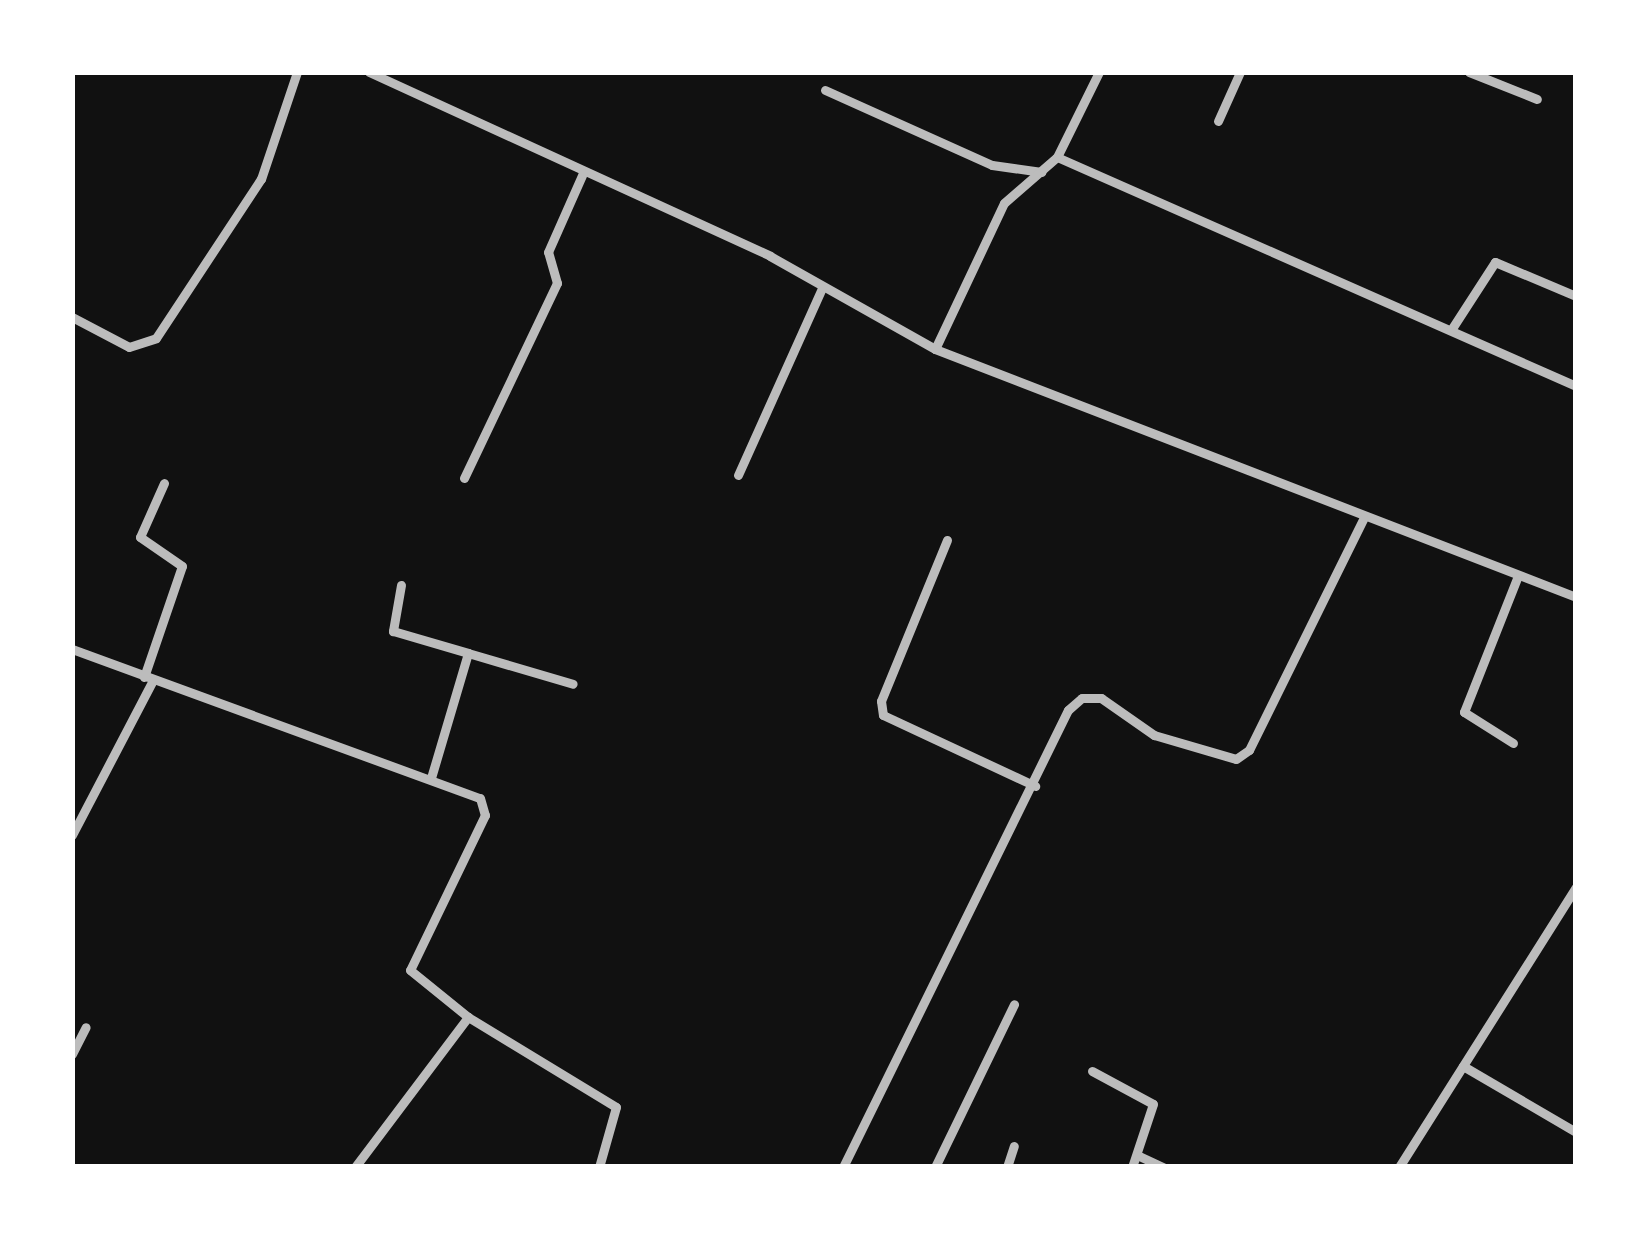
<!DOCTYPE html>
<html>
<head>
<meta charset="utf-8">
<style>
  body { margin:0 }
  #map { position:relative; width:1648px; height:1239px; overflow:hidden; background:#111; font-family:Cabin,sans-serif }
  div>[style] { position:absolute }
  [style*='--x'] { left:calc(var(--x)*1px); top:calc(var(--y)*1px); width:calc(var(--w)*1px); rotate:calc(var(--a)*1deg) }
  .minor>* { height:9px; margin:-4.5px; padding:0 4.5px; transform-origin:4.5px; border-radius:4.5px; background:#bcbcbc }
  span { translate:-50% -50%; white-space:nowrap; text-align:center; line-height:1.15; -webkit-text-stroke:12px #fff; paint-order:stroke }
  .frame { position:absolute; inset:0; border:75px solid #fff; pointer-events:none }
</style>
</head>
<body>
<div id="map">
  <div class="minor">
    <div style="--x:369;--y:72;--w:441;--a:24.6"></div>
    <div style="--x:770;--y:256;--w:189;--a:29.4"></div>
    <div style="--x:935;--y:349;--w:687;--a:21.15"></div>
    <div style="--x:1469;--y:72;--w:73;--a:21.7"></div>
    <div style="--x:825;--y:90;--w:183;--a:24.2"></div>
    <div style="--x:992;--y:165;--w:50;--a:8"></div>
    <div style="--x:1218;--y:121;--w:54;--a:-65.8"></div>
    <div style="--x:1057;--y:157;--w:567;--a:23.81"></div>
    <div style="--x:72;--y:317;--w:64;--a:27.8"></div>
    <div style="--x:129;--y:347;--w:28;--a:-18"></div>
    <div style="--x:156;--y:338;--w:191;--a:-56.6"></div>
    <div style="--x:261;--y:179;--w:113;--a:-71.4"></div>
    <div style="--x:1451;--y:330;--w:81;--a:-57.1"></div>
    <div style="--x:1495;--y:262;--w:88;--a:22.8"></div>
    <div style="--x:935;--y:349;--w:161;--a:-64.7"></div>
    <div style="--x:1004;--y:203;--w:70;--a:-41"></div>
    <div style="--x:1057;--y:157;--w:95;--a:-63.7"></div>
    <div style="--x:738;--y:475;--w:205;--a:-65.8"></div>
    <div style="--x:464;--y:478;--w:216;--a:-64.5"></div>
    <div style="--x:557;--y:283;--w:32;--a:-106"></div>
    <div style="--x:548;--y:252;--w:86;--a:-66.1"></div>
    <div style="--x:947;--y:540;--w:174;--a:112.3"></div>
    <div style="--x:881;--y:701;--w:14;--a:82"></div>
    <div style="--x:883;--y:715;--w:168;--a:25"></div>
    <div style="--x:401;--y:585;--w:47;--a:99.9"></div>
    <div style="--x:393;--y:631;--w:78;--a:16.3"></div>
    <div style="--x:468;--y:653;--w:130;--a:106.5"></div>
    <div style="--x:72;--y:649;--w:434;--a:20.1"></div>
    <div style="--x:480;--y:798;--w:18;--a:74"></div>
    <div style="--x:485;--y:815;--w:172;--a:115.8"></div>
    <div style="--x:410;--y:970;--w:75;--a:39"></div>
    <div style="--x:468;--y:1017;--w:173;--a:31.3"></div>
    <div style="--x:616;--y:1107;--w:62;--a:105.8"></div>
    <div style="--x:468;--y:653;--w:109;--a:16.4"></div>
    <div style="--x:144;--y:677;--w:117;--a:-71.1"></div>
    <div style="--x:182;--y:566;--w:51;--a:-145.4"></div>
    <div style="--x:140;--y:537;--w:59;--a:-66"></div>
    <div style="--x:1513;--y:743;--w:58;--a:-147.7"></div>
    <div style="--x:1464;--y:712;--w:144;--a:-68.4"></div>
    <div style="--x:72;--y:835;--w:175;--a:-62.4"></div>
    <div style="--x:72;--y:1054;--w:30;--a:-63"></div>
    <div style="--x:1463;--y:1066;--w:131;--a:30.3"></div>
    <div style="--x:1092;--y:1071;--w:69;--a:28.4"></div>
    <div style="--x:1153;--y:1104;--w:66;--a:108.4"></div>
    <div style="--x:1137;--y:1155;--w:29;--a:25"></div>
    <div style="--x:355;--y:1167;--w:188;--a:-53"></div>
    <div style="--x:843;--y:1167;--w:509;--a:-63.79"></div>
    <div style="--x:1068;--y:710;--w:18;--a:-41"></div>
    <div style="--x:1082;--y:698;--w:19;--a:0"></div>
    <div style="--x:1101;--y:698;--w:65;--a:34.9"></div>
    <div style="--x:1154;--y:735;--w:85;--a:16.3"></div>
    <div style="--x:1236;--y:759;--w:16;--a:-35"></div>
    <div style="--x:1249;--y:750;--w:258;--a:-63.7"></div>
    <div style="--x:935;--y:1167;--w:181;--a:-64.1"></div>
    <div style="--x:1007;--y:1167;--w:22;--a:-72"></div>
    <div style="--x:1399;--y:1167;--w:331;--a:-57.7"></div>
  </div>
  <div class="frame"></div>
</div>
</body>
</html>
